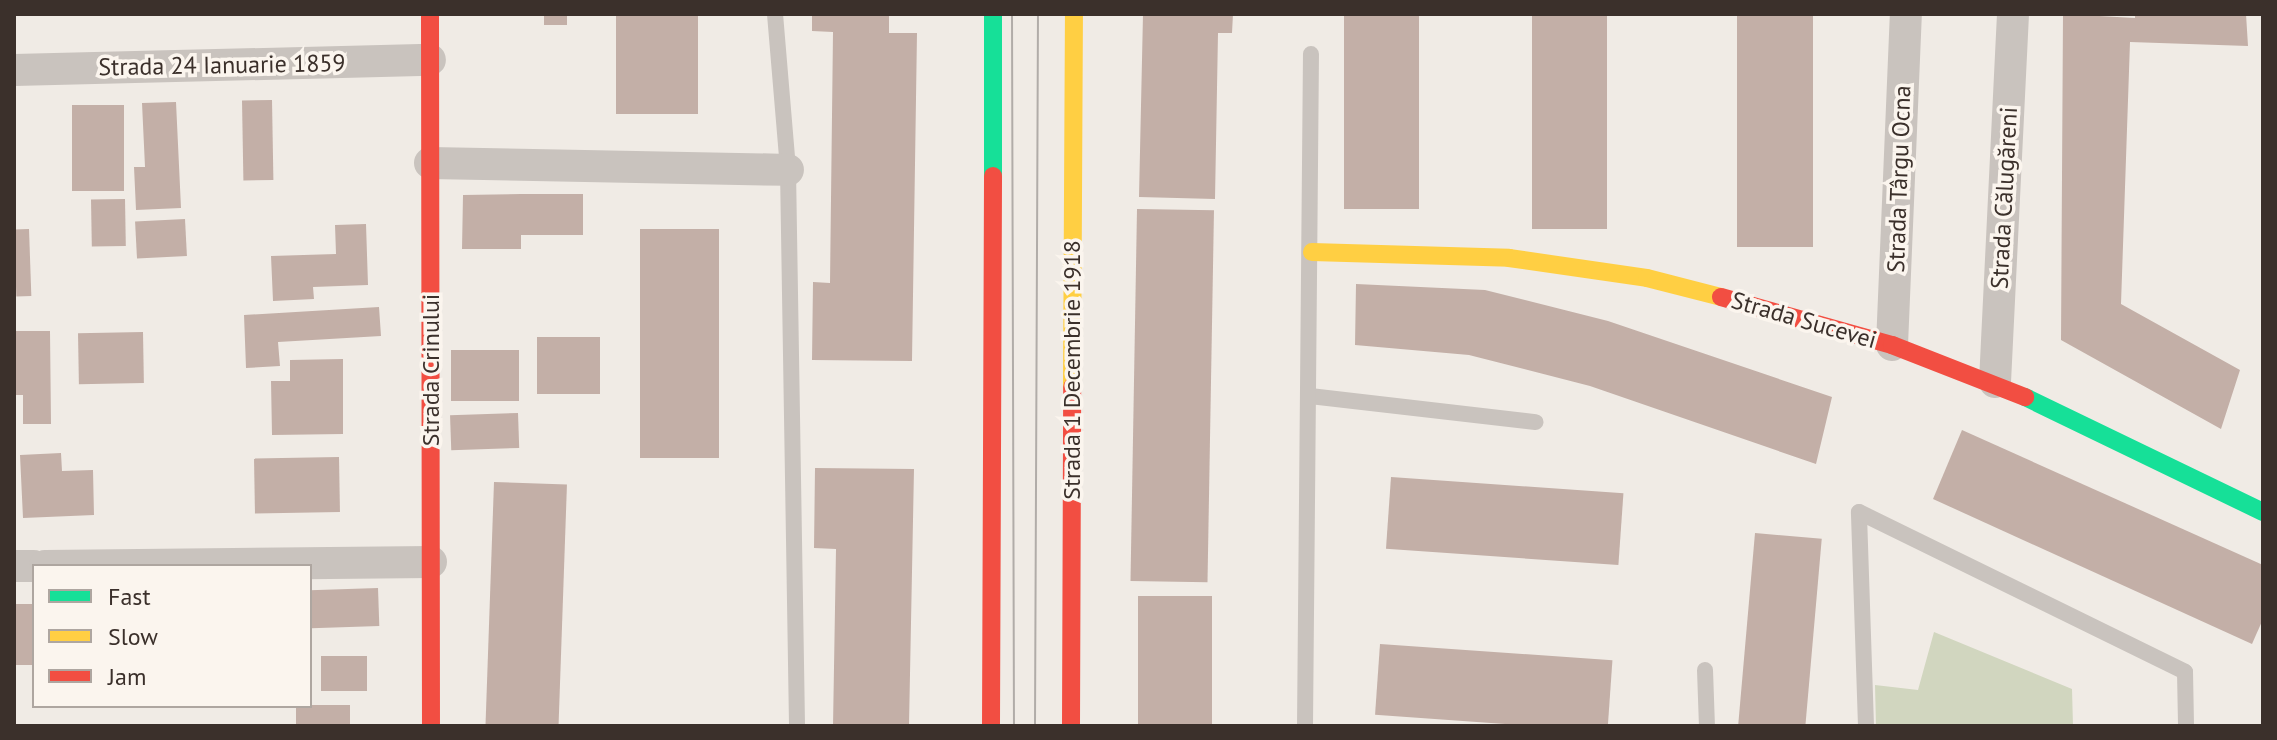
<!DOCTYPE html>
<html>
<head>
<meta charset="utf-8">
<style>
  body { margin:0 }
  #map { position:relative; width:2277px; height:740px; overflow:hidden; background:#f0ebe5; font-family:"PT Sans",sans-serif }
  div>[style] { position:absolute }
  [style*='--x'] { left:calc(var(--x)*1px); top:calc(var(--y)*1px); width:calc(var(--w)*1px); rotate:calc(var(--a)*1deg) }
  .green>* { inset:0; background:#d1d6bf }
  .building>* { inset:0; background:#c3afa7; transform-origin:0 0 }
  .lane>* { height:16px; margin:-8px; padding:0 8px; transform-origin:8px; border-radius:8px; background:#c9c3be }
  .street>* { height:32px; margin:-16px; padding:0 16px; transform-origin:16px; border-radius:16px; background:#c9c3be }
  .fast>* { height:18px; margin:-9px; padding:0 9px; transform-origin:9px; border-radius:9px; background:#16e098 }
  .slow>* { height:18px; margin:-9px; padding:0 9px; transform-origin:9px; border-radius:9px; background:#ffcf43 }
  .jam>* { height:18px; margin:-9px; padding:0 9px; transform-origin:9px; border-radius:9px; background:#f24e42 }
  .tram>* { height:2px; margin:-1px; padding:0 1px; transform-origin:1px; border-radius:1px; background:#b1aca8 }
  span { translate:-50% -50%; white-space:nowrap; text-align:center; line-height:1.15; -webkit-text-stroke:7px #fbf5ee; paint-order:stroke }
  .street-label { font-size:24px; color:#3b302b }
  .frame { position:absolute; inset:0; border:16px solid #3b302b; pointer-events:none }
  .legend { position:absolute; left:32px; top:564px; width:280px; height:144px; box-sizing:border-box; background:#fbf5ee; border:2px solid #aea6a0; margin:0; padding:10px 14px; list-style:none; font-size:24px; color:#3b302b }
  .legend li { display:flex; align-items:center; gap:16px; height:40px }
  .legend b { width:40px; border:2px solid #aea6a0 }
</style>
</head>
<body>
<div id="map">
  <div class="green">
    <div style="clip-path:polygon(1934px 632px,2072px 689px,2073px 726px,1876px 726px,1875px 685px,1918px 690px)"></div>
  </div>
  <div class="building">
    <div style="left:544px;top:14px;width:23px;height:11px"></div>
    <div style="left:616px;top:14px;width:82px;height:100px"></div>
    <div style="clip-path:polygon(812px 14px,889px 14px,889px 33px,917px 33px,912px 361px,812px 360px,813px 282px,830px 283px,833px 32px,812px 31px)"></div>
    <div style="clip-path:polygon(1143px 14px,1233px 14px,1232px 33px,1218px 33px,1215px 199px,1139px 197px)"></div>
    <div style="left:1344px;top:14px;width:75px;height:195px"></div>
    <div style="left:1532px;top:14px;width:75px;height:215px"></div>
    <div style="left:1737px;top:14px;width:76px;height:233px"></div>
    <div style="clip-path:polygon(2063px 14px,2135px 18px,2135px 14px,2246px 14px,2248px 46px,2130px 42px,2121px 304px,2240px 370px,2221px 429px,2061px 340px)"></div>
    <div style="left:272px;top:100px;width:80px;height:30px;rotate:89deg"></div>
    <div style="clip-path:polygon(176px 102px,181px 208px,136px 210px,134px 167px,145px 167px,142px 103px)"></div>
    <div style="left:72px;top:105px;width:52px;height:86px"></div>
    <div style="clip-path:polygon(521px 194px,583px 194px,583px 235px,521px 235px,521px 249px,462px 249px,463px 195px)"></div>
    <div style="left:125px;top:199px;width:47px;height:34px;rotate:89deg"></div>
    <div style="left:1137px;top:209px;width:77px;height:372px;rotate:1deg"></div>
    <div style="left:185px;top:219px;width:37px;height:50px;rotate:87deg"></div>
    <div style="clip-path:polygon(366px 224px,368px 285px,313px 287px,314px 299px,273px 301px,271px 256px,336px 254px,335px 225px)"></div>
    <div style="left:29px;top:229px;width:67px;height:15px;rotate:88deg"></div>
    <div style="left:640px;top:229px;width:79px;height:229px"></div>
    <div style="clip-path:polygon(1356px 284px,1485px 290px,1608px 321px,1832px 397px,1816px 464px,1590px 386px,1469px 355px,1355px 345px)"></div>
    <div style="clip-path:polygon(379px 307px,381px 336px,278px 342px,280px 366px,246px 368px,244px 315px)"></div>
    <div style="clip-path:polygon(14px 331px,50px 331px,51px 424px,23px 424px,23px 395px,14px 395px)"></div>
    <div style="left:143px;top:332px;width:51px;height:65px;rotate:89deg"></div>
    <div style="left:600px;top:337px;width:57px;height:63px;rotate:90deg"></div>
    <div style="left:451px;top:350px;width:68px;height:51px"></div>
    <div style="clip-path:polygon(343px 359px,343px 434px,272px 435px,271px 381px,290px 381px,290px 360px)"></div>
    <div style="left:518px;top:413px;width:35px;height:68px;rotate:88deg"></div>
    <div style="clip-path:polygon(1962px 430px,2263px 565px,2263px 619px,2252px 644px,1933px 499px)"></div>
    <div style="clip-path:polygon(61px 453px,62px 471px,93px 470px,94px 515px,23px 518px,20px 455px)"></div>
    <div style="left:339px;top:457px;width:55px;height:85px;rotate:89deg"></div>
    <div style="clip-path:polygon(815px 468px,914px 469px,909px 726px,833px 726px,836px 549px,814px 548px)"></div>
    <div style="left:1391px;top:477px;width:233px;height:72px;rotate:4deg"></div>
    <div style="left:494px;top:482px;width:73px;height:244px;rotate:2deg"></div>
    <div style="left:1755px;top:533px;width:67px;height:193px;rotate:5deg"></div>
    <div style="left:378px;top:588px;width:38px;height:68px;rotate:88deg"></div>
    <div style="left:1212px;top:596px;width:130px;height:74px;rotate:90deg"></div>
    <div style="left:14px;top:604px;width:19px;height:61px"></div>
    <div style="left:1380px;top:644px;width:233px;height:71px;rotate:4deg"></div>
    <div style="left:367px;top:656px;width:35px;height:46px;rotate:90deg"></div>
    <div style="clip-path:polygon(310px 705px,350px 705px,350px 726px,296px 726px,296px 706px)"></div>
  </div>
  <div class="lane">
    <div style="--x:775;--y:14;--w:157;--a:85.2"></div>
    <div style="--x:788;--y:170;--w:556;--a:89.07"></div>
    <div style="--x:1310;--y:396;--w:227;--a:6.6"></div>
    <div style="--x:1705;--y:670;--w:56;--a:88"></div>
    <div style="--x:1305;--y:726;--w:672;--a:-89.49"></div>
    <div style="--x:1866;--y:726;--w:214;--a:-91.9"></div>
    <div style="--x:1859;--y:512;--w:363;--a:26.1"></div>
    <div style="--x:2185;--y:672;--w:54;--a:88.9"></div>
  </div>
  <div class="street">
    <div style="--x:14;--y:70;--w:416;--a:-1.4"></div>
    <div style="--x:430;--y:163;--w:358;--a:1.1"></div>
    <div style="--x:1892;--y:345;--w:331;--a:-87.6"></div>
    <div style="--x:1995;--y:382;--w:368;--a:-87.2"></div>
    <div style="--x:14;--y:566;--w:20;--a:0"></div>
    <div style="--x:45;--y:566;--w:386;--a:-0.6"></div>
  </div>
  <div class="fast">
    <div style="--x:993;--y:176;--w:162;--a:-90"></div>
    <div style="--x:2025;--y:397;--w:264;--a:25.8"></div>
  </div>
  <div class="slow">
    <div style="--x:1312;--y:252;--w:197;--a:1.7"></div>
    <div style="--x:1509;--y:258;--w:139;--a:8.2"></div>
    <div style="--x:1647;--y:278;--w:76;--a:14.4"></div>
    <div style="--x:1072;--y:387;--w:373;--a:-89.7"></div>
  </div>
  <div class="jam">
    <div style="--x:430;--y:14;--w:712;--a:89.92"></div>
    <div style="--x:1721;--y:297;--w:178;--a:15.7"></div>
    <div style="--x:1892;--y:345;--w:143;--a:21.4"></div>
    <div style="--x:991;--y:726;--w:550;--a:-89.79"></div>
    <div style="--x:1071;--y:726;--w:339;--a:-89.8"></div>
  </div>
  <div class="tram">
    <div style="--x:1012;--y:14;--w:712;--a:89.84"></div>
    <div style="--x:1035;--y:726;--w:712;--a:-89.76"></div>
  </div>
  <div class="street-label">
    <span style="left:222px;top:65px;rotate:-1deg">Strada 24 Ianuarie 1859</span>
    <span style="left:1899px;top:179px;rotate:-88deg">Strada Târgu Ocna</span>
    <span style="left:2004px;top:198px;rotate:-87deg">Strada Călugăreni</span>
    <span style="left:1804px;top:320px;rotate:16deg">Strada Sucevei</span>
    <span style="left:431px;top:370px;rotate:-90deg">Strada Crinului</span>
    <span style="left:1072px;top:370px;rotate:-90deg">Strada 1 Decembrie 1918</span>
  </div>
  <div class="frame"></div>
  <ul class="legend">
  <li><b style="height:10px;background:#16e098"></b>Fast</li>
  <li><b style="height:10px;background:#ffcf43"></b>Slow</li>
  <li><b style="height:10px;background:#f24e42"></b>Jam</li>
  </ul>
</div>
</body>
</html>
